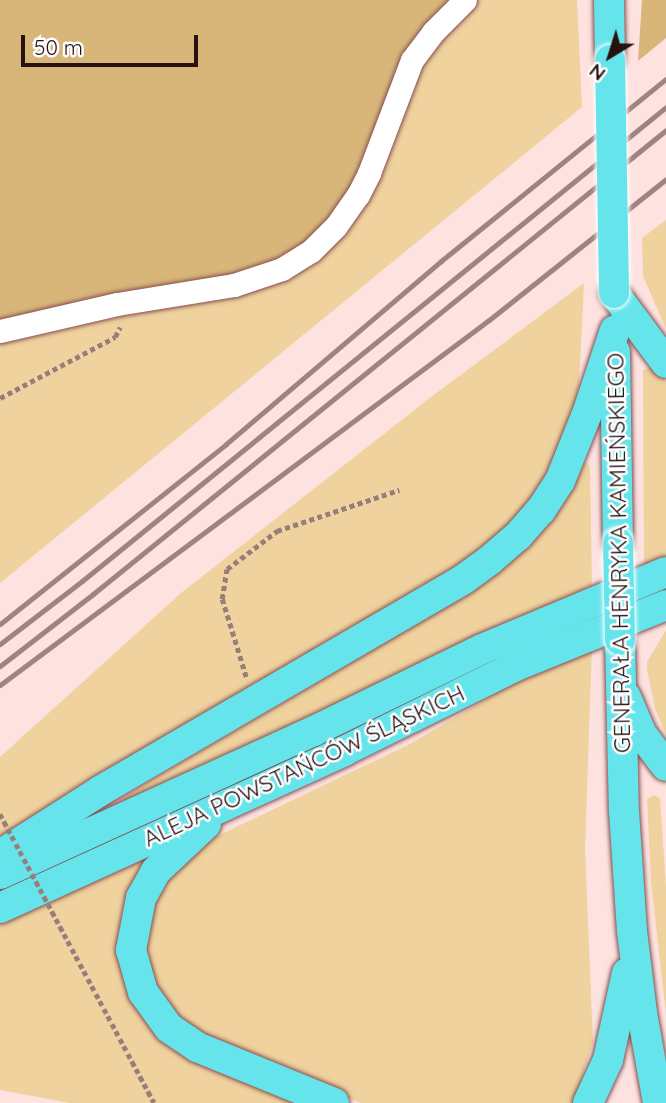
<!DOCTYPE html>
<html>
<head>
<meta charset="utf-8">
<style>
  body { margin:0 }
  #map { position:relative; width:666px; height:1103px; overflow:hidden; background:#fde2e0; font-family:Quicksand,sans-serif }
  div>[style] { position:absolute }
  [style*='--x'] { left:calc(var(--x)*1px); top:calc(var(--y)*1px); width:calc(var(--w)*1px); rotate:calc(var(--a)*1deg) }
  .green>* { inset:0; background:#efd29e }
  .forest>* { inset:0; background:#d8b67a }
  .path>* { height:4.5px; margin-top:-2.25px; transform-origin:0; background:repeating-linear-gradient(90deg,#977e7d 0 5px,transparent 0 8.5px) }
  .roads { filter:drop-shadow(0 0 2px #864f4e) drop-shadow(0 0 2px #864f4e) }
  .minor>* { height:23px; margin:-11.5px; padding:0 11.5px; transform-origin:11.5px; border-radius:11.5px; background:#fff }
  .major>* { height:30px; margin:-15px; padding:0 15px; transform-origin:15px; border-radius:15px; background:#66e4eb }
  .rail>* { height:5px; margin:-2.5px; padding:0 2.5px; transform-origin:2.5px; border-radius:2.5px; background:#9d8482 }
  .path-bridge>* { height:4.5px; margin-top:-2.25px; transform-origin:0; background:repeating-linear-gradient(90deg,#977e7d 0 5px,transparent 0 8.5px) }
  .bridges { filter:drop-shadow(0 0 2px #fff) drop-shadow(0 0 2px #fff) }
  .major-bridge>* { height:30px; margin:-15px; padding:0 15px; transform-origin:15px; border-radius:15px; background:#66e4eb }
  span { translate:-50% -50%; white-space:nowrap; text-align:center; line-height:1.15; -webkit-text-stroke:5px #fff; paint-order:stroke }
  .street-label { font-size:23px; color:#281111 }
  .north { position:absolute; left:575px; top:21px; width:70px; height:70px; -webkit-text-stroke:5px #fff; paint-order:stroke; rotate:218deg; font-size:19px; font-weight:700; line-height:28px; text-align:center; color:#281111 }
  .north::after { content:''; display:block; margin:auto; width:24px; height:32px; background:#281111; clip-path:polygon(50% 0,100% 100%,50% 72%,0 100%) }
  .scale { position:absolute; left:21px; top:35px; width:177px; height:32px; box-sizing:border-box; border:4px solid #281111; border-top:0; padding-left:9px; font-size:21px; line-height:24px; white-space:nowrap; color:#281111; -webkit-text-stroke:5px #fff; paint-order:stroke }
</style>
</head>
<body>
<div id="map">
  <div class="green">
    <div style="clip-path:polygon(475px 0,577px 0,582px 107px,0 583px,0 336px,418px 63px)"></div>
    <div style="clip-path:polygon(666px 220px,666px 329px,643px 276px,642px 238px)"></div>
    <div style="clip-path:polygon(584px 283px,579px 385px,567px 440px,542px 489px,489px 550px,0 839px,0 757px,181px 593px,431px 397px)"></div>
    <div style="clip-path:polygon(653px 366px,666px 381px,666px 559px,644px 568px,643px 370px)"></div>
    <div style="clip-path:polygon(586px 462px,590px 467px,592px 587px,500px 625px,220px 760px,120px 802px,130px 793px,482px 585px,533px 541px,565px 500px)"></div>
    <div style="clip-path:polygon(666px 630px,666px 735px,655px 708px,647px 670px,647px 662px)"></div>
    <div style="clip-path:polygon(592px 645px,585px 849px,593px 1042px,581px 1079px,587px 1082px,574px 1103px,361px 1103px,244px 1058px,187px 1027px,154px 986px,147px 968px,144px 938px,158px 888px,211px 839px,408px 745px,509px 686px)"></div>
    <div style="clip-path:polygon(654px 795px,660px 798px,666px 886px,666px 1015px,651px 882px,647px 799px)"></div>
    <div style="clip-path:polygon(152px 853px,132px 995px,312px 1103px,70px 1103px,0 1090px,0 919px)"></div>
  </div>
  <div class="forest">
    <div style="clip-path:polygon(0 0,456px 0,348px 196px,316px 235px,263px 267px,0 324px)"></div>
    <div style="clip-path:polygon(642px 0,666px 0,666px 38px,638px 61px)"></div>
  </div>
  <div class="path">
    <div style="--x:0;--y:398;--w:130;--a:-27.9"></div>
    <div style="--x:115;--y:337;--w:11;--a:-63"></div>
    <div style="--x:246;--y:677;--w:82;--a:-107.1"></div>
    <div style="--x:222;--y:599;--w:30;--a:-81"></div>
    <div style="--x:227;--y:569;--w:63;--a:-37.2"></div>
    <div style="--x:277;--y:531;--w:129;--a:-18.6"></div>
  </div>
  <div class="roads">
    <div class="minor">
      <div style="--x:0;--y:331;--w:120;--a:-13"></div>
      <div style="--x:117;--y:304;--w:119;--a:-9.2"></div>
      <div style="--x:234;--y:285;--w:51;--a:-18.4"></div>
      <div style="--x:282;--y:269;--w:34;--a:-32"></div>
      <div style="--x:311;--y:251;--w:35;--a:-45"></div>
      <div style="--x:336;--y:226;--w:38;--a:-55"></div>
      <div style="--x:358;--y:195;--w:25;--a:-63"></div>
      <div style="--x:369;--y:173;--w:121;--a:-69.2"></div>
      <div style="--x:412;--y:60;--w:35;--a:-53"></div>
      <div style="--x:433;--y:32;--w:45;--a:-45"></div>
    </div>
    <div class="major">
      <div style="--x:609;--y:0;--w:60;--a:89"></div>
      <div style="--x:614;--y:293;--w:87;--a:53.4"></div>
      <div style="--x:615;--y:352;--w:191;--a:89.1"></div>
      <div style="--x:620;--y:640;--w:171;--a:88.7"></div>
      <div style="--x:624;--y:811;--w:120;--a:86.2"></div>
      <div style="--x:632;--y:931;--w:83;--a:83"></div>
      <div style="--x:642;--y:1013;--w:91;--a:79.9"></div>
      <div style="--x:626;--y:697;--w:39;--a:67"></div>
      <div style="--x:641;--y:733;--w:41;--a:52.9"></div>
      <div style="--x:206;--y:824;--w:69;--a:136.8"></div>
      <div style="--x:156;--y:871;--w:31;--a:119"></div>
      <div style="--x:141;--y:898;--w:53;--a:100.9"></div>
      <div style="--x:131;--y:950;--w:44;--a:74.1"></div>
      <div style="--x:143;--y:992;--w:44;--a:54.2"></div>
      <div style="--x:169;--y:1028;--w:34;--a:34"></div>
      <div style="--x:197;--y:1047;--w:148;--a:22.2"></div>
      <div style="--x:0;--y:855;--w:119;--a:-32.6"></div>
      <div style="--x:100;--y:791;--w:421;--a:-30.2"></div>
      <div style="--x:464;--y:579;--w:32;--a:-36"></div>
      <div style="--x:490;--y:560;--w:37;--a:-41"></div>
      <div style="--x:518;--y:536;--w:35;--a:-49"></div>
      <div style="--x:541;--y:510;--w:35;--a:-57"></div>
      <div style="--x:560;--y:481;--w:75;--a:-68.2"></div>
      <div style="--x:588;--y:411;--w:85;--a:-71.6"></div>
      <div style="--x:0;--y:874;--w:345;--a:-24.5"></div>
      <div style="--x:314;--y:731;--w:187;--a:-26"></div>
      <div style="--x:482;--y:649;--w:199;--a:-22.7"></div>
      <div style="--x:0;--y:908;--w:378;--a:-24.5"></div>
      <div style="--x:344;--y:751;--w:192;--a:-26.3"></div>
      <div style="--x:516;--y:666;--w:162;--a:-22.1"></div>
      <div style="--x:588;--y:1103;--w:47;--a:-65.1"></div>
      <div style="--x:608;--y:1060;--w:89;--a:-77.7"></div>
    </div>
  </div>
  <div class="rail">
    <div style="--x:0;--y:624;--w:289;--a:-38.5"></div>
    <div style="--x:226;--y:444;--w:282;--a:-40.4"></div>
    <div style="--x:441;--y:261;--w:289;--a:-39"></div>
    <div style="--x:0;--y:644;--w:103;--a:-37.5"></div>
    <div style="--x:82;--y:581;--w:752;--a:-39.06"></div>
    <div style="--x:0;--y:666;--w:118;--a:-37.7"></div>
    <div style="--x:93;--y:594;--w:737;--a:-39"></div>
    <div style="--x:0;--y:685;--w:610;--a:-36.74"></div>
    <div style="--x:489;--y:320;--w:226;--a:-38.5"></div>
  </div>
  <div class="path-bridge">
    <div style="--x:0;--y:814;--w:327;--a:61.9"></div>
  </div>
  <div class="bridges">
    <div class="major-bridge">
      <div style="--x:610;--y:60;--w:233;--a:89"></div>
      <div style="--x:618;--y:543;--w:97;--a:88.8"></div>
    </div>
  </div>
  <div class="street-label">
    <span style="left:619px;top:553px;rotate:-91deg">GENERAŁA HENRYKA KAMIEŃSKIEGO</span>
    <span style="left:304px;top:766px;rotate:-25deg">ALEJA POWSTAŃCÓW ŚLĄSKICH</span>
  </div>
  <div class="north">N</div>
  <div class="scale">50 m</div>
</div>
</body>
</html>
